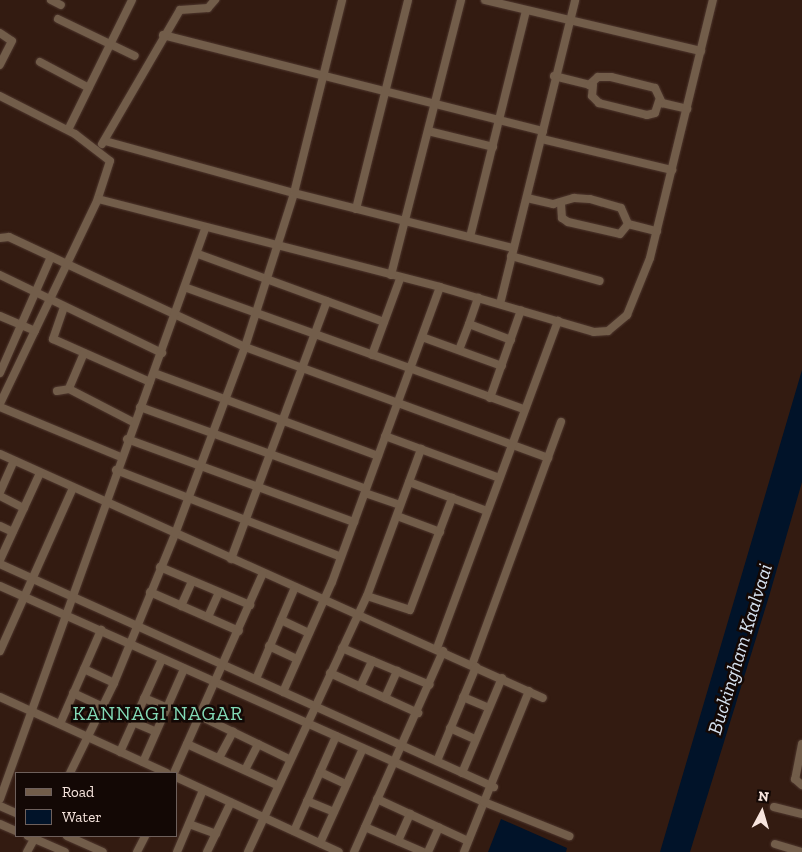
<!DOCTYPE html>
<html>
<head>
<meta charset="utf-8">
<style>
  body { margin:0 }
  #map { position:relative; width:802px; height:852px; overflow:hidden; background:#331b11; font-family:"Zilla Slab",serif }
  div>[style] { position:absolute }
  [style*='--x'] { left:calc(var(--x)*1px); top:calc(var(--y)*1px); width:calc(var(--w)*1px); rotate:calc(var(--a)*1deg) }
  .water>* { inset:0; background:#011329 }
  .roads { filter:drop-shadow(0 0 1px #4e372e) drop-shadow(0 0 1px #4e372e) }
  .minor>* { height:8px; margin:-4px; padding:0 4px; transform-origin:4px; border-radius:4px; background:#725d4a }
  span { translate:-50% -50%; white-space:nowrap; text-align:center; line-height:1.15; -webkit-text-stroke:5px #130805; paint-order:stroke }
  .water-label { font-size:20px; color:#d7e3f1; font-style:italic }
  .neighbourhood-label { font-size:20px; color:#83dab6; letter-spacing:1px }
  .legend { position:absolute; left:15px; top:772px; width:162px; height:65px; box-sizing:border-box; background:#130805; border:1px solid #6e605c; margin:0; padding:6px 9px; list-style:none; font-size:15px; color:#f7e5de }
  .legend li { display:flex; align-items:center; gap:10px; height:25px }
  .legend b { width:25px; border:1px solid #6e605c }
  .north { position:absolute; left:737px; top:787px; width:50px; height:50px; -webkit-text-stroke:4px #130805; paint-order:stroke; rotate:6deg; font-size:14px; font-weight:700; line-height:20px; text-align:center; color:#f7e5de }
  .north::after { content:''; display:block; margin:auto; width:18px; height:22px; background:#f7e5de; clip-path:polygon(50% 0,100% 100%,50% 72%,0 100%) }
</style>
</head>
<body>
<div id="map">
  <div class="water">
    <div style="clip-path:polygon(802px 370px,802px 482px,770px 593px,690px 852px,660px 852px)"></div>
    <div style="clip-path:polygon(501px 819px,567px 848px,566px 852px,488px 852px)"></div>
  </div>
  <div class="roads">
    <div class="minor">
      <div style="--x:51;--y:0;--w:11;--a:27"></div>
      <div style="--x:485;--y:0;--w:222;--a:13.3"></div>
      <div style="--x:58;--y:19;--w:85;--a:25.7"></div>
      <div style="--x:0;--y:33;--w:14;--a:34"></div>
      <div style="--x:12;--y:41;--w:27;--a:117"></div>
      <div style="--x:163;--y:35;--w:392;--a:14.2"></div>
      <div style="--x:40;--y:62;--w:55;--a:28"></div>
      <div style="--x:554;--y:76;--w:36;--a:14"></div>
      <div style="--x:589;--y:85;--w:12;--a:-42"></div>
      <div style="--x:598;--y:77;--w:13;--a:0"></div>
      <div style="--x:611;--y:77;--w:45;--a:14"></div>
      <div style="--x:655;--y:88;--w:17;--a:65"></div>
      <div style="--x:662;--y:103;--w:26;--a:13"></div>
      <div style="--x:593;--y:85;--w:11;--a:95"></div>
      <div style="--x:592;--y:96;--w:10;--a:45"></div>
      <div style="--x:599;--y:103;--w:49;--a:14"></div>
      <div style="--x:647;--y:115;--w:8;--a:-14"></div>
      <div style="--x:655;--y:113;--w:13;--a:-72"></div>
      <div style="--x:0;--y:96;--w:84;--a:26.9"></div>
      <div style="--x:75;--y:134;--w:44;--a:37.6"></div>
      <div style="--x:110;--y:161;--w:40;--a:108"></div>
      <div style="--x:98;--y:199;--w:227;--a:115.6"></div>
      <div style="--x:68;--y:130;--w:145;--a:-63.8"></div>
      <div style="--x:428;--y:131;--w:67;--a:13.8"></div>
      <div style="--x:542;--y:139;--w:134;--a:13.4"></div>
      <div style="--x:105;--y:141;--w:196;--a:15.4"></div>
      <div style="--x:294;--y:193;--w:199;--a:-76"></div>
      <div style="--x:102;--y:144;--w:155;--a:-59.8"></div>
      <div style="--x:180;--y:10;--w:28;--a:-4"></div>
      <div style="--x:208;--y:8;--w:11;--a:-49"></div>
      <div style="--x:527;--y:198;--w:27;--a:13"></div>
      <div style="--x:553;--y:204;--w:22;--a:-16"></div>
      <div style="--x:574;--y:198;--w:16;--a:4"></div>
      <div style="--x:590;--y:199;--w:32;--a:16"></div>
      <div style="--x:621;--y:208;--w:17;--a:66"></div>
      <div style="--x:628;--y:224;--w:30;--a:14"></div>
      <div style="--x:98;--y:199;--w:353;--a:14.4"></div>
      <div style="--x:440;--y:287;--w:160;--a:16.3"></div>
      <div style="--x:594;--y:332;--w:14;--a:-4"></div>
      <div style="--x:608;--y:331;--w:25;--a:-40"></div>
      <div style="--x:627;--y:315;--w:61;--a:-68"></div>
      <div style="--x:650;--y:258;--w:266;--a:-76.3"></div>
      <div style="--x:561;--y:204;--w:14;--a:86"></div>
      <div style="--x:562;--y:218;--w:7;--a:34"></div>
      <div style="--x:568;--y:222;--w:53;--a:13"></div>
      <div style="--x:620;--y:234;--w:13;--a:-51"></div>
      <div style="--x:356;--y:209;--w:215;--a:-76"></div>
      <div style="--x:470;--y:237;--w:233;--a:-76.1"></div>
      <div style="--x:0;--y:238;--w:9;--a:-6"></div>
      <div style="--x:9;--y:237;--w:260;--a:25"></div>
      <div style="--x:245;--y:347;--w:323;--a:20.1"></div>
      <div style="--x:198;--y:254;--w:198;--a:20.1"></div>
      <div style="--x:511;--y:256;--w:92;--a:15.7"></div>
      <div style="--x:0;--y:275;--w:180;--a:25.7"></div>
      <div style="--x:391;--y:275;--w:284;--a:-75.7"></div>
      <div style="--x:187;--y:288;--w:359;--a:19.8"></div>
      <div style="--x:500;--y:304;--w:313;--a:-76.1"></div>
      <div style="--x:64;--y:307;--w:34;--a:109"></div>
      <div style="--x:53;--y:339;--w:106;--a:23.9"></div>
      <div style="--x:0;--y:316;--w:38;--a:23"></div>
      <div style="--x:469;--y:324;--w:28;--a:-71"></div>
      <div style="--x:422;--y:337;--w:85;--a:19.9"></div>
      <div style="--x:459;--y:350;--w:28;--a:-69"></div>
      <div style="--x:469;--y:324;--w:45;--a:20.9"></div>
      <div style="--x:84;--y:353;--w:39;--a:113"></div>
      <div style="--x:69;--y:389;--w:72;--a:27.3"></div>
      <div style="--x:372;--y:355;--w:81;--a:-69.8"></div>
      <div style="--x:0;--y:373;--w:127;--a:-66.3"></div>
      <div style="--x:154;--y:373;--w:239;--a:20.3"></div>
      <div style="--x:57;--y:391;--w:12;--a:-9"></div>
      <div style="--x:490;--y:398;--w:93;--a:-70.6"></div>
      <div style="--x:0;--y:407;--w:131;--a:22.5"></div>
      <div style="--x:140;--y:407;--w:240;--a:19.9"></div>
      <div style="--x:385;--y:436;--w:122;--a:20.1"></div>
      <div style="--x:127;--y:439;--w:242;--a:20.1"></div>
      <div style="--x:0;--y:454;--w:595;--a:24.2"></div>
      <div style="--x:116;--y:470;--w:241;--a:21.1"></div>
      <div style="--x:409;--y:482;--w:83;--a:20.4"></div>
      <div style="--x:0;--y:492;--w:34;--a:-66"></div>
      <div style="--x:365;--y:493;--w:37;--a:19"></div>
      <div style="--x:0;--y:496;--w:27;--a:27"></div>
      <div style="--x:397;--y:516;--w:46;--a:20.4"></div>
      <div style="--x:0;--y:526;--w:14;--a:25"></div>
      <div style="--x:231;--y:559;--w:275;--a:-69.6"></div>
      <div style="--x:0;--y:560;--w:96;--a:-65.3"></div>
      <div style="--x:0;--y:564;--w:542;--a:24.3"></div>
      <div style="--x:160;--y:567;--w:98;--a:22.9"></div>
      <div style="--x:0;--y:586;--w:530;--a:24.05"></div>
      <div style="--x:484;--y:802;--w:54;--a:111.8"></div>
      <div style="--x:150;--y:592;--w:97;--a:23.7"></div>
      <div style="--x:367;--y:596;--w:45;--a:18"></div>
      <div style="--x:410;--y:610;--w:120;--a:-69.4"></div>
      <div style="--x:181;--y:606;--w:27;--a:-66"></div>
      <div style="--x:208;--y:617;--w:27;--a:-66"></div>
      <div style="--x:281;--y:620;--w:31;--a:25"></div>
      <div style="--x:269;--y:646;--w:31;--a:25"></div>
      <div style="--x:342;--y:648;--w:95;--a:22.8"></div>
      <div style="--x:437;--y:648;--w:349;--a:-69.7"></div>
      <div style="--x:0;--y:651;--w:179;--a:-65.9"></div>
      <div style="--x:472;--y:665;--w:259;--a:-69.9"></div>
      <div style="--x:84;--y:669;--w:33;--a:25"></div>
      <div style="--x:330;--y:673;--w:97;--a:24.4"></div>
      <div style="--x:256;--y:679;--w:100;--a:-67"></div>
      <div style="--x:360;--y:687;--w:29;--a:-65"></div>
      <div style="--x:529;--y:691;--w:120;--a:112.1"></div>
      <div style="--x:484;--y:802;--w:92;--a:21.8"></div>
      <div style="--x:283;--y:692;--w:120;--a:-66"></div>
      <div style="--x:332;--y:582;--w:314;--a:-69.9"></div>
      <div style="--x:73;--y:693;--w:33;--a:25"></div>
      <div style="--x:0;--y:697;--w:183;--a:24.5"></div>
      <div style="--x:463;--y:697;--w:28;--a:23"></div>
      <div style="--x:144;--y:698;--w:25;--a:23"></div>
      <div style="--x:385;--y:698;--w:30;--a:-66"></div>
      <div style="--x:200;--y:716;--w:99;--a:25.8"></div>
      <div style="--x:133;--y:722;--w:25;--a:23"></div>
      <div style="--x:60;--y:724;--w:103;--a:-66.4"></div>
      <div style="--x:450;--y:728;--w:27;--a:24"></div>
      <div style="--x:187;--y:744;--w:99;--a:24.5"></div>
      <div style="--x:802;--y:744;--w:36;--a:101"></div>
      <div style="--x:795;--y:779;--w:9;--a:41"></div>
      <div style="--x:120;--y:752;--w:102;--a:-65.7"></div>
      <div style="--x:219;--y:758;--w:30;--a:-62"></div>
      <div style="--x:437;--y:761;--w:102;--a:-67.5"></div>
      <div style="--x:143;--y:762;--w:102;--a:-66.2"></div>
      <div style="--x:245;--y:770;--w:29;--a:-63"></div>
      <div style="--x:320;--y:772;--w:29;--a:25"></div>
      <div style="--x:70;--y:773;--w:100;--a:-63.9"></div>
      <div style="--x:114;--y:683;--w:161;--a:-67.7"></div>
      <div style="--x:175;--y:534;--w:200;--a:-69.5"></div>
      <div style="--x:245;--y:347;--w:162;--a:-72.3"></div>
      <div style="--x:294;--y:193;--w:226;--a:14.1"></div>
      <div style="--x:174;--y:773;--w:219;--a:-66"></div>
      <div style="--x:462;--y:773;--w:103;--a:-67.2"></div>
      <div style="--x:176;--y:777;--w:179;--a:24.7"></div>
      <div style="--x:0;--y:799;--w:606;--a:-70.22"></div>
      <div style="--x:377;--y:799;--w:100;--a:24.8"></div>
      <div style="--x:307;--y:801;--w:29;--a:22"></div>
      <div style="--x:0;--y:806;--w:17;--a:24"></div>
      <div style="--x:774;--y:807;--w:29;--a:14"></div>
      <div style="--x:0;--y:824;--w:17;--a:24"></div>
      <div style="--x:189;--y:824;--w:29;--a:20"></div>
      <div style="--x:365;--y:827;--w:63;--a:23.3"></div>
      <div style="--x:294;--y:831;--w:104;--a:-66.1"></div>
      <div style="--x:28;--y:836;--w:40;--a:23.4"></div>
      <div style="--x:67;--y:836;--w:39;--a:24"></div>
      <div style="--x:398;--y:841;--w:30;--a:-66"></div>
      <div style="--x:320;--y:843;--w:104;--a:-65.6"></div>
      <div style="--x:775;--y:844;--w:28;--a:17"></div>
      <div style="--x:27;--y:852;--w:18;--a:-61"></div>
      <div style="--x:137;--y:852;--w:18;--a:-63"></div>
      <div style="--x:177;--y:852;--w:67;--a:-67.2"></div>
      <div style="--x:207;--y:852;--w:55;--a:-64.4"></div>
      <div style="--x:248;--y:852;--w:282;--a:-65.1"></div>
      <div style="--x:367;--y:596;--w:157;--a:-69.8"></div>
      <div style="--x:354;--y:852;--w:220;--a:-66.1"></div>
      <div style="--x:428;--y:852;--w:27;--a:-66"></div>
    </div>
  </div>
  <div class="water-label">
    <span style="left:740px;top:649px;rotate:-73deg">Buckingham Kaalvaai</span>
  </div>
  <div class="neighbourhood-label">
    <span style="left:158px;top:713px">KANNAGI NAGAR</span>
  </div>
  <ul class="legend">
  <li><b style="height:6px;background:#725d4a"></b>Road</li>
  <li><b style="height:14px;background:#011329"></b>Water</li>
  </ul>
  <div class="north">N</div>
</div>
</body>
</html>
